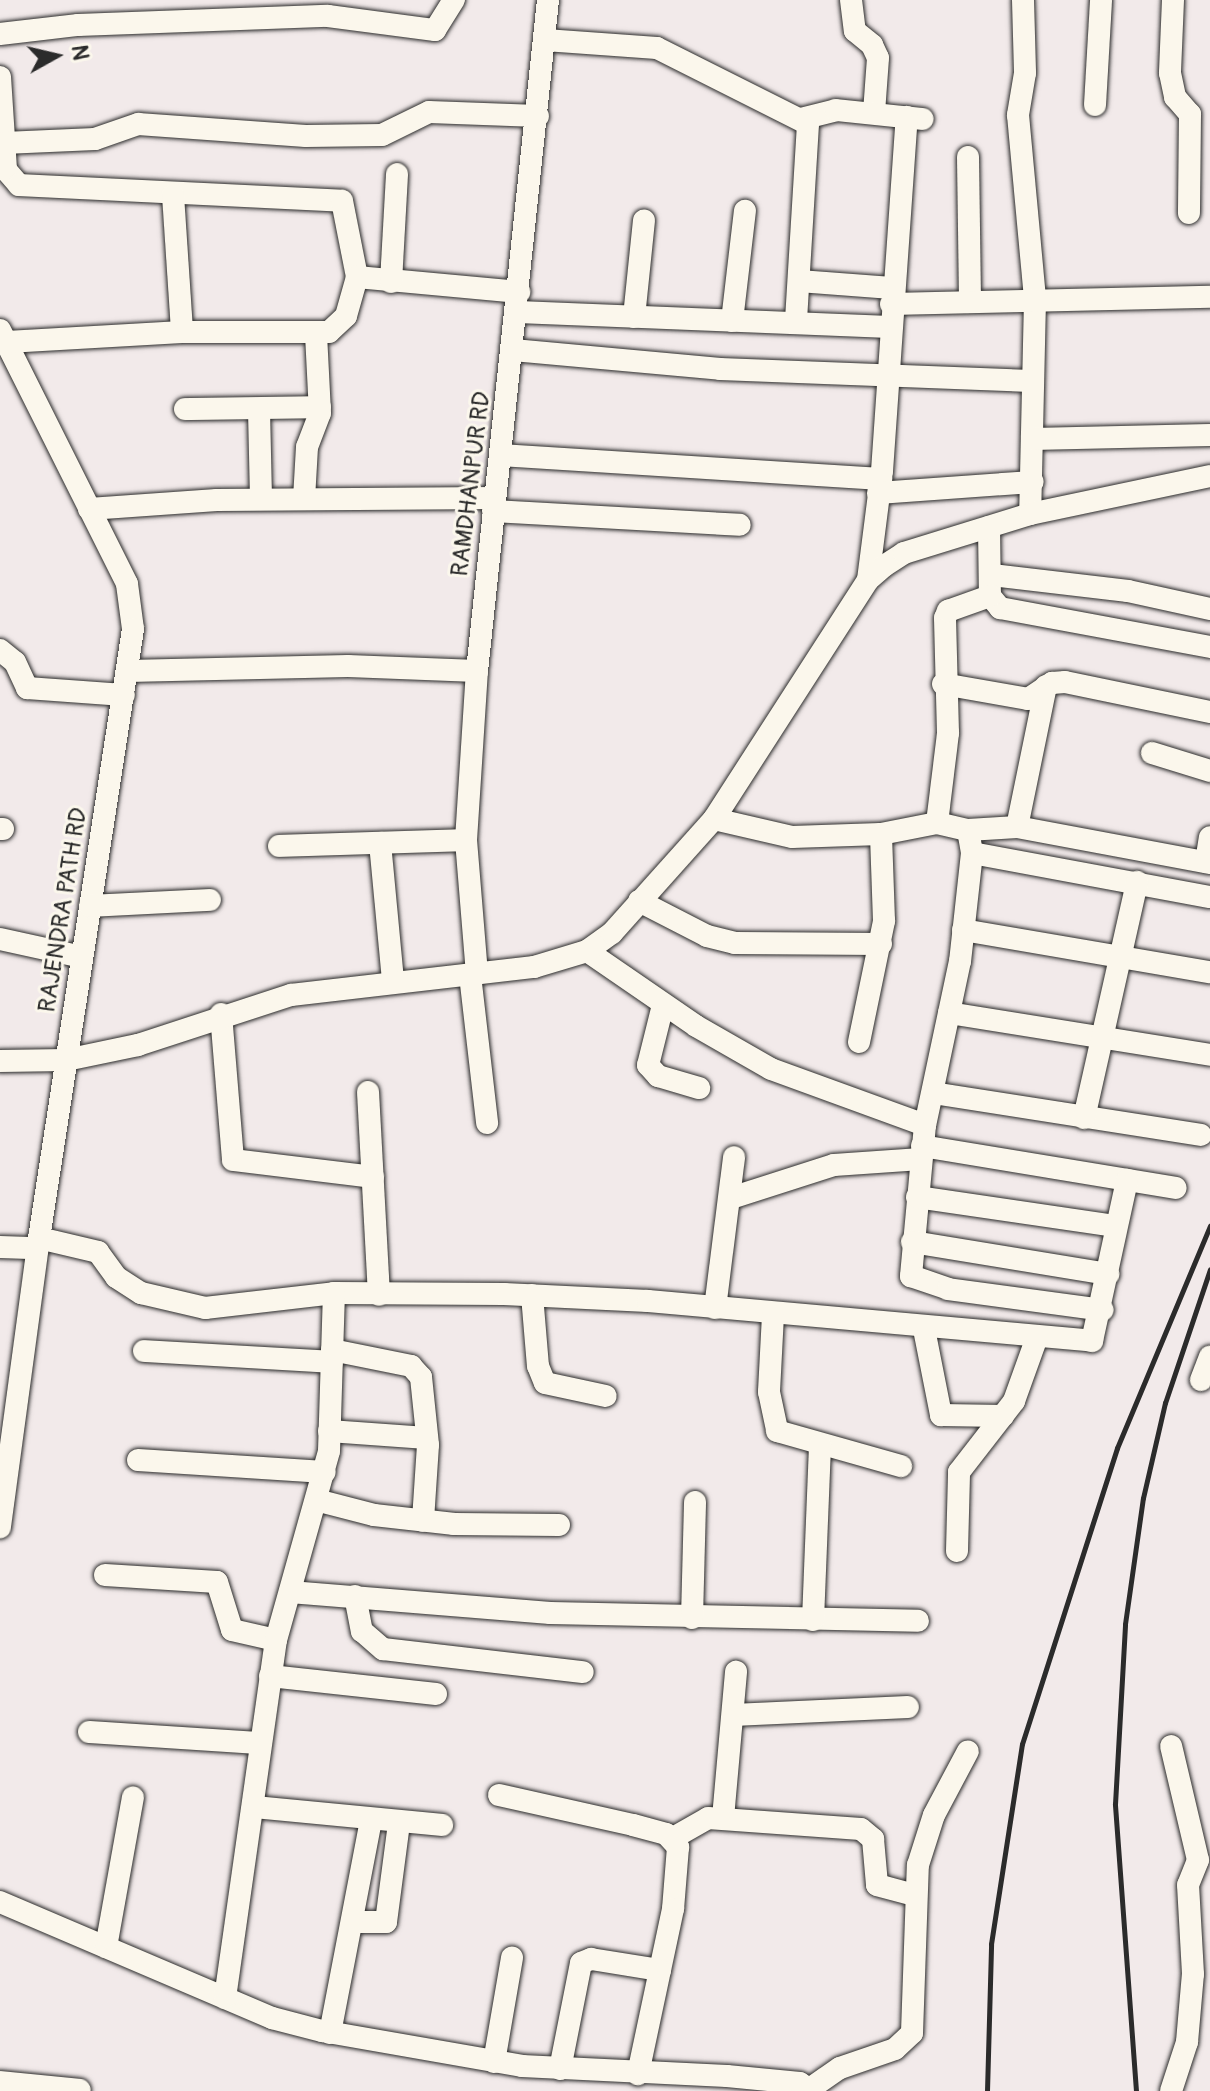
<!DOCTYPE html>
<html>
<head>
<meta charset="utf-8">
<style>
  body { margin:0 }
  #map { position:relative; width:1210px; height:2091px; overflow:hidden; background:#f2eaea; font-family:Pangolin,sans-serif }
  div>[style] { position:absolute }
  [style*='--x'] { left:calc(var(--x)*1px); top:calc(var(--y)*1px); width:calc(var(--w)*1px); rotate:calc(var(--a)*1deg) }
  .roads { filter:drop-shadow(0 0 2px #2b2b2b) drop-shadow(0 0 2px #2b2b2b) }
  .minor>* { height:22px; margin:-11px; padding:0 11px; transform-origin:11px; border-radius:11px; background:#fbf7ec }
  .rail>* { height:5px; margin:-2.5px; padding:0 2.5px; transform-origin:2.5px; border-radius:2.5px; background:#2b2b2b }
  span { translate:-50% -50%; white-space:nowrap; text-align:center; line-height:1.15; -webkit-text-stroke:6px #fbf7ec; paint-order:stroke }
  .street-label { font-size:24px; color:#2b2b2b }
  .north { position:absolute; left:16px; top:16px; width:80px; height:80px; -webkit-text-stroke:6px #fbf7ec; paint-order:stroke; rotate:82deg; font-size:22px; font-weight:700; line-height:32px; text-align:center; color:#2b2b2b }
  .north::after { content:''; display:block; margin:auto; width:28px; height:36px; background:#2b2b2b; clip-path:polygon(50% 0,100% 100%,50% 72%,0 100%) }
</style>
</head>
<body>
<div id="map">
  <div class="roads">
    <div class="minor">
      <div style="--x:851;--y:0;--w:31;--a:83"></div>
      <div style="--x:855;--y:31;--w:22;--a:39"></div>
      <div style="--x:872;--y:45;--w:14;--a:65"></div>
      <div style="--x:878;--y:58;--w:55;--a:94.2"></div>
      <div style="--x:1023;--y:0;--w:73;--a:88.4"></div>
      <div style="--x:1025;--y:73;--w:43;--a:99.5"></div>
      <div style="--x:1018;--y:115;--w:186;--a:84.7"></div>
      <div style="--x:1035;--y:300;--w:214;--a:91.3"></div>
      <div style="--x:1173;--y:0;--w:73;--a:92.4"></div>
      <div style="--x:1170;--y:73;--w:25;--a:78"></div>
      <div style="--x:1175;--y:97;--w:23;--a:49"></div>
      <div style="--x:1190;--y:114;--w:99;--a:90.6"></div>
      <div style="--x:0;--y:34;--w:79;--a:-6.6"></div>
      <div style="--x:78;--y:25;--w:250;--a:-2.1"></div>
      <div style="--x:328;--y:16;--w:108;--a:7.5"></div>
      <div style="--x:435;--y:30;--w:36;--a:-58"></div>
      <div style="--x:545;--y:40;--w:112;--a:4.1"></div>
      <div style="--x:657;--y:48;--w:169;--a:26.7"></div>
      <div style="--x:808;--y:124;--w:199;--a:93.5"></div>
      <div style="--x:0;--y:77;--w:93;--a:86.3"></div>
      <div style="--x:6;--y:170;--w:20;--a:49"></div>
      <div style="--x:19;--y:185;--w:323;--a:2.8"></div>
      <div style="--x:342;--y:201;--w:77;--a:78.8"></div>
      <div style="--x:357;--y:277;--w:163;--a:5.3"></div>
      <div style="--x:1095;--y:105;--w:105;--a:-86.7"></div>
      <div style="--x:801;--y:119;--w:36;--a:-14"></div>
      <div style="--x:836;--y:110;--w:87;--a:5.9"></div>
      <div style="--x:4;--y:143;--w:91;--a:-2.5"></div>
      <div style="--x:95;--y:139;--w:46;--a:-19.2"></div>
      <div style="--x:138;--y:124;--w:168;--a:4.1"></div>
      <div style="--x:306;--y:136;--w:76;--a:-0.8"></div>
      <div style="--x:382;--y:135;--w:52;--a:-26.1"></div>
      <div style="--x:429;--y:112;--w:109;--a:2.1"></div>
      <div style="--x:968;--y:157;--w:145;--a:89.2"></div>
      <div style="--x:173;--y:195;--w:137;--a:86.2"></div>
      <div style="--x:799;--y:281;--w:93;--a:4.3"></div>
      <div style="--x:391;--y:282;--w:108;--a:-86.8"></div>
      <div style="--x:891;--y:304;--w:319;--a:-1.3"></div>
      <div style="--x:518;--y:312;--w:372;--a:2.3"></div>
      <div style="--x:634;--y:317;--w:97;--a:-84.1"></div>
      <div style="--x:732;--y:321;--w:111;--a:-83.3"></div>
      <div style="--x:0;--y:330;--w:284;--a:63.4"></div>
      <div style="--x:127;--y:584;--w:45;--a:82.4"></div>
      <div style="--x:133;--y:629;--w:616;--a:98.77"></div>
      <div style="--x:39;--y:1238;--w:292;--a:97.7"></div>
      <div style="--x:7;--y:342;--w:175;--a:-3.3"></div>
      <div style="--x:182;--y:332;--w:147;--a:0"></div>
      <div style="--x:329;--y:332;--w:23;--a:-43"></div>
      <div style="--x:346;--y:316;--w:41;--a:-74.2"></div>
      <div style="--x:513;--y:350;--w:208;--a:5.2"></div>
      <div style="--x:720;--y:369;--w:311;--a:2.2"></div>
      <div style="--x:185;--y:409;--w:135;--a:-0.8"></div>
      <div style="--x:259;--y:410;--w:89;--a:88.7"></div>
      <div style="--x:1032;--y:439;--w:178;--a:-1.3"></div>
      <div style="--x:500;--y:455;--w:382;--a:3.6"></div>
      <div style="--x:878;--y:493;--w:155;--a:-4.1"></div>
      <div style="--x:304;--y:499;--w:52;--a:-86.7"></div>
      <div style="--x:307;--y:447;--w:36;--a:-69"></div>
      <div style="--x:320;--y:413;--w:80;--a:-92.9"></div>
      <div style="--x:89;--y:509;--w:128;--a:-4"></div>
      <div style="--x:217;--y:500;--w:278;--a:-0.4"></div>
      <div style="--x:493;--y:511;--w:247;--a:3.2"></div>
      <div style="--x:989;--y:527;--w:69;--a:89.2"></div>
      <div style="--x:990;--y:596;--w:16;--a:50"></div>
      <div style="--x:1000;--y:608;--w:214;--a:10.5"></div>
      <div style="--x:992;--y:575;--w:137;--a:6.7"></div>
      <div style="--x:1128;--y:591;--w:84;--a:12.4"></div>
      <div style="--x:868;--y:580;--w:110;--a:-82.7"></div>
      <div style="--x:882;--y:471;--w:355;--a:-86"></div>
      <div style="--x:0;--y:650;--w:19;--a:39"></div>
      <div style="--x:15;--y:662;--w:29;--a:65"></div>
      <div style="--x:27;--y:688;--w:97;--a:4.1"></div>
      <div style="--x:128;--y:671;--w:220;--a:-1.3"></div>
      <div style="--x:348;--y:666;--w:129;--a:2.2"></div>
      <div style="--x:943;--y:684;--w:86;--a:10"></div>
      <div style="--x:1028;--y:699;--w:29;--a:-34"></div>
      <div style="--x:1052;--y:683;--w:13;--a:-4"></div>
      <div style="--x:1065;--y:682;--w:148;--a:11.7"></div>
      <div style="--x:1152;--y:753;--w:61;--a:17.2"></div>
      <div style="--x:714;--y:819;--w:80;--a:13"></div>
      <div style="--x:792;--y:837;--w:89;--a:-1.9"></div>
      <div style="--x:881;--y:834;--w:57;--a:-11.1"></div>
      <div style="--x:937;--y:823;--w:32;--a:13"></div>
      <div style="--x:968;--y:830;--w:23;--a:80"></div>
      <div style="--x:972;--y:853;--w:109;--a:96.3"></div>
      <div style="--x:960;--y:961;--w:168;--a:102"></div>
      <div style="--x:925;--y:1125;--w:152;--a:95.3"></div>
      <div style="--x:911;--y:1276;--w:39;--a:19"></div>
      <div style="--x:948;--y:1289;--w:156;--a:7.7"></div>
      <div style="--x:937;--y:823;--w:91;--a:-83"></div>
      <div style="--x:948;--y:733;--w:115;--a:-91.5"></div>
      <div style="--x:945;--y:618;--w:8;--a:-67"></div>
      <div style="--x:948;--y:611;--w:45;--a:-19.7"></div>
      <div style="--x:1017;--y:827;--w:144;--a:-78.4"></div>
      <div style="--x:0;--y:829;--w:3;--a:0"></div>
      <div style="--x:968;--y:830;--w:49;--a:-3.5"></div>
      <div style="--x:1017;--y:827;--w:196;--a:10.6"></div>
      <div style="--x:380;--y:843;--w:139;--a:84.6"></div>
      <div style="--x:279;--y:846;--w:187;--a:-1.8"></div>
      <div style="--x:972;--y:853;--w:242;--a:10.5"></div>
      <div style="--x:1206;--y:862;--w:25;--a:-81"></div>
      <div style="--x:639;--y:901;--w:76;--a:27.2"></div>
      <div style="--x:707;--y:936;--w:29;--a:14"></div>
      <div style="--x:735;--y:943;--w:146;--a:0.4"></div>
      <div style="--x:90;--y:906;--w:120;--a:-2.9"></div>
      <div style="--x:963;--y:930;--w:251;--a:9.7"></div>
      <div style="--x:0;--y:939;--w:84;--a:12.4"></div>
      <div style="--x:587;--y:951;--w:132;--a:34.5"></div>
      <div style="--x:696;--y:1026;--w:86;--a:29.8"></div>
      <div style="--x:771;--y:1069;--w:164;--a:20"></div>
      <div style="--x:477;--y:974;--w:134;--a:-94.7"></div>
      <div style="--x:466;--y:840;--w:169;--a:-86.3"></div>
      <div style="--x:477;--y:671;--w:675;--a:-83.96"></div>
      <div style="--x:470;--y:975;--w:149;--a:83.4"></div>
      <div style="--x:663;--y:1005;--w:62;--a:104"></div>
      <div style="--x:648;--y:1065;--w:15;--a:48"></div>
      <div style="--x:658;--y:1076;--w:43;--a:16.3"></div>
      <div style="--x:949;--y:1013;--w:264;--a:9.1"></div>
      <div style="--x:221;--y:1014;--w:146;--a:85.3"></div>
      <div style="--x:233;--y:1160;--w:141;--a:6.9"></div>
      <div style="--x:859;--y:1042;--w:124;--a:-78.3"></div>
      <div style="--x:884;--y:921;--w:87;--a:-92"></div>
      <div style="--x:0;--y:1061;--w:66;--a:-0.9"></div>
      <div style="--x:66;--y:1060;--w:74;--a:-11.8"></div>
      <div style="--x:138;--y:1045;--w:161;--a:-18.1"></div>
      <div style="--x:291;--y:995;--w:245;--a:-6.6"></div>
      <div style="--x:534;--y:967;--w:55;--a:-16.8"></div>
      <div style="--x:587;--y:951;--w:31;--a:-36"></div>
      <div style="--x:612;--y:933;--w:153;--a:-48.2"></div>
      <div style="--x:714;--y:819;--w:284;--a:-57.2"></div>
      <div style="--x:868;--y:580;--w:21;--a:-41"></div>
      <div style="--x:884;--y:566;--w:24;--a:-33"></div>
      <div style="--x:904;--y:553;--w:132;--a:-17.2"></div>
      <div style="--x:1030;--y:514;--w:184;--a:-11.9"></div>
      <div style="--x:368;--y:1092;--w:203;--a:86.9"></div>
      <div style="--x:933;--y:1093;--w:271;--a:8.9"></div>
      <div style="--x:1084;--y:1118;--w:242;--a:-77.3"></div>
      <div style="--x:922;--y:1146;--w:257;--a:9.4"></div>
      <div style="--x:917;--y:1197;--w:201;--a:8.3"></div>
      <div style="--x:731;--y:1198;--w:108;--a:-17.8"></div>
      <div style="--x:834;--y:1165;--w:87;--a:-3.9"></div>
      <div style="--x:39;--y:1238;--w:61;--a:13.3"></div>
      <div style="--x:98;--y:1252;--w:31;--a:54"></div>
      <div style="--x:116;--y:1277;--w:30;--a:33"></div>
      <div style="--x:141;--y:1293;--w:66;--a:13.2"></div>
      <div style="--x:205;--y:1308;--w:130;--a:-6.6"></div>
      <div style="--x:334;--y:1293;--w:170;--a:0.3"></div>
      <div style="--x:504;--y:1294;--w:144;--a:2.8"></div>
      <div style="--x:648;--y:1301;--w:446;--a:5.1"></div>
      <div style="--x:1092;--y:1341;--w:165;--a:-77.7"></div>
      <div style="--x:912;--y:1242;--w:199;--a:9.3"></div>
      <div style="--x:0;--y:1247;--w:37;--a:2"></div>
      <div style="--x:532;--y:1295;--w:71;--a:85.2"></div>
      <div style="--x:538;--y:1366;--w:18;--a:68"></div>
      <div style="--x:545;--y:1383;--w:62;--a:12"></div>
      <div style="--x:715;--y:1308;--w:152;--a:-82.8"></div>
      <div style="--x:773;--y:1315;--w:77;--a:93"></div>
      <div style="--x:769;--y:1392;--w:40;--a:78"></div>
      <div style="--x:777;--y:1431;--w:129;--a:15.8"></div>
      <div style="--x:924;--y:1329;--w:88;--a:78.8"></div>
      <div style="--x:941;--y:1415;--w:62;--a:0.9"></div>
      <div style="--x:332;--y:1350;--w:81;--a:11.4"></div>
      <div style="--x:411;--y:1366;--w:15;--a:48"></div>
      <div style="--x:421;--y:1377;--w:68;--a:84.1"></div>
      <div style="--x:428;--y:1445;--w:76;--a:93.8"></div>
      <div style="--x:144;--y:1351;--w:188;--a:3.3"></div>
      <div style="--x:1201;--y:1380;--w:25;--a:-69"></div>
      <div style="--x:329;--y:1431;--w:98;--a:4.1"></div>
      <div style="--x:138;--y:1460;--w:187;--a:3.7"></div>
      <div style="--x:316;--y:1500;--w:60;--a:14.5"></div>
      <div style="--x:374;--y:1515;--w:81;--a:6.4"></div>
      <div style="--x:454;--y:1524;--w:105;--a:0.5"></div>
      <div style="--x:957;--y:1551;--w:79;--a:-88.5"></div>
      <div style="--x:959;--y:1472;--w:90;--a:-52.2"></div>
      <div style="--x:1014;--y:1401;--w:68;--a:-70.2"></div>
      <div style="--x:105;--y:1575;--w:112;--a:3.6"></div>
      <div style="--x:217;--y:1582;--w:50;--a:72.6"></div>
      <div style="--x:232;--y:1630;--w:45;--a:12.8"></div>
      <div style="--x:290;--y:1592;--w:261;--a:4.6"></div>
      <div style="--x:550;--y:1613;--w:368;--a:1.2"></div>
      <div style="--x:355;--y:1596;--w:36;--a:79"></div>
      <div style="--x:362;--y:1631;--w:28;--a:41"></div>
      <div style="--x:383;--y:1649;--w:201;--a:6.6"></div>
      <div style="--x:692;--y:1618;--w:116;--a:-88.5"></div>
      <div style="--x:813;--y:1620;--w:175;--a:-87.7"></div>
      <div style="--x:270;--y:1676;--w:167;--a:6.2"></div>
      <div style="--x:733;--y:1715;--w:175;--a:-2.6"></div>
      <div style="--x:89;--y:1732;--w:170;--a:3.7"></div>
      <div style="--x:499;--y:1795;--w:137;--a:12.6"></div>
      <div style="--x:633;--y:1825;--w:34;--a:15"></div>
      <div style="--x:666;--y:1834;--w:18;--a:47"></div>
      <div style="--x:678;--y:1847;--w:62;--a:94.6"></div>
      <div style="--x:673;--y:1909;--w:169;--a:102"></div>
      <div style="--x:255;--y:1807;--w:188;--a:5.5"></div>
      <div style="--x:723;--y:1818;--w:147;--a:-84.9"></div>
      <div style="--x:673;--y:1838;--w:40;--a:-29.7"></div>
      <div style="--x:708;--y:1818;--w:153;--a:4.1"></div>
      <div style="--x:861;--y:1829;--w:16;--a:40"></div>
      <div style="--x:873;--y:1839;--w:46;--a:85"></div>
      <div style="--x:877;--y:1885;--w:38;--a:15"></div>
      <div style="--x:0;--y:1902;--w:296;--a:23.1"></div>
      <div style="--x:272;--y:2018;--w:52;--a:14.6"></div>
      <div style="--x:322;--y:2031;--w:203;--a:9.9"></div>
      <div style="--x:522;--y:2066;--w:205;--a:2.8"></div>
      <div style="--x:727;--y:2076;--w:73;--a:5.5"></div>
      <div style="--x:800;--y:2083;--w:14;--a:34"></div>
      <div style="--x:352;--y:1922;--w:34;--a:0"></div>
      <div style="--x:386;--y:1922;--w:100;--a:-82.5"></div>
      <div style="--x:106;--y:1947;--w:152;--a:-79.8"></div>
      <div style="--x:225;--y:1998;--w:362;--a:-81.9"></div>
      <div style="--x:276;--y:1640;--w:196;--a:-74.3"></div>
      <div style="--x:329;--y:1451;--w:158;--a:-88.2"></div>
      <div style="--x:330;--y:2033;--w:216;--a:-79.1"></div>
      <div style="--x:494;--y:2062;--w:106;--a:-80.2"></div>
      <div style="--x:560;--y:2069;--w:108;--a:-78.8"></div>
      <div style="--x:581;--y:1963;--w:11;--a:-22"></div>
      <div style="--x:591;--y:1959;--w:70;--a:9.1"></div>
      <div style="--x:0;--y:2082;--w:80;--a:5.7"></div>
      <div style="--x:811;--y:2088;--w:35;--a:-35"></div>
      <div style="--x:840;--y:2068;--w:58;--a:-19.1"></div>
      <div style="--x:895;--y:2049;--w:23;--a:-43"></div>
      <div style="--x:912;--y:2033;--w:168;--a:-88"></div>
      <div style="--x:918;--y:1865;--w:52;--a:-72.3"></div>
      <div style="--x:934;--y:1815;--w:72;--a:-62"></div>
      <div style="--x:1171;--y:2091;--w:52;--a:-71.9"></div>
      <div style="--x:1187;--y:2042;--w:68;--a:-85"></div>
      <div style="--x:1193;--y:1974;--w:89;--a:-93.2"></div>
      <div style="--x:1188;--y:1885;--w:27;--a:-68"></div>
      <div style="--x:1198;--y:1860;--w:117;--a:-103.3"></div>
    </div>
  </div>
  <div class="rail">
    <div style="--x:987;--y:2091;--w:147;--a:-88.4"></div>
    <div style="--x:991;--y:1944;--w:202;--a:-81.2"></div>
    <div style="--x:1022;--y:1744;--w:311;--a:-72.2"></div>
    <div style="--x:1117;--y:1448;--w:241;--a:-67.3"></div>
    <div style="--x:1136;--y:2091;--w:288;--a:-94.2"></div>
    <div style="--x:1115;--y:1804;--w:180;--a:-86.8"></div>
    <div style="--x:1125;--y:1624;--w:127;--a:-81.9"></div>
    <div style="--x:1143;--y:1498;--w:98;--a:-77"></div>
    <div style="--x:1165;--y:1403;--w:141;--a:-71.4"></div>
  </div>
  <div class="street-label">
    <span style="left:471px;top:484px;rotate:-83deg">RAMDHANPUR RD</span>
    <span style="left:63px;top:910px;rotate:-81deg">RAJENDRA PATH RD</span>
  </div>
  <div class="north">N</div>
</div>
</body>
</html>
